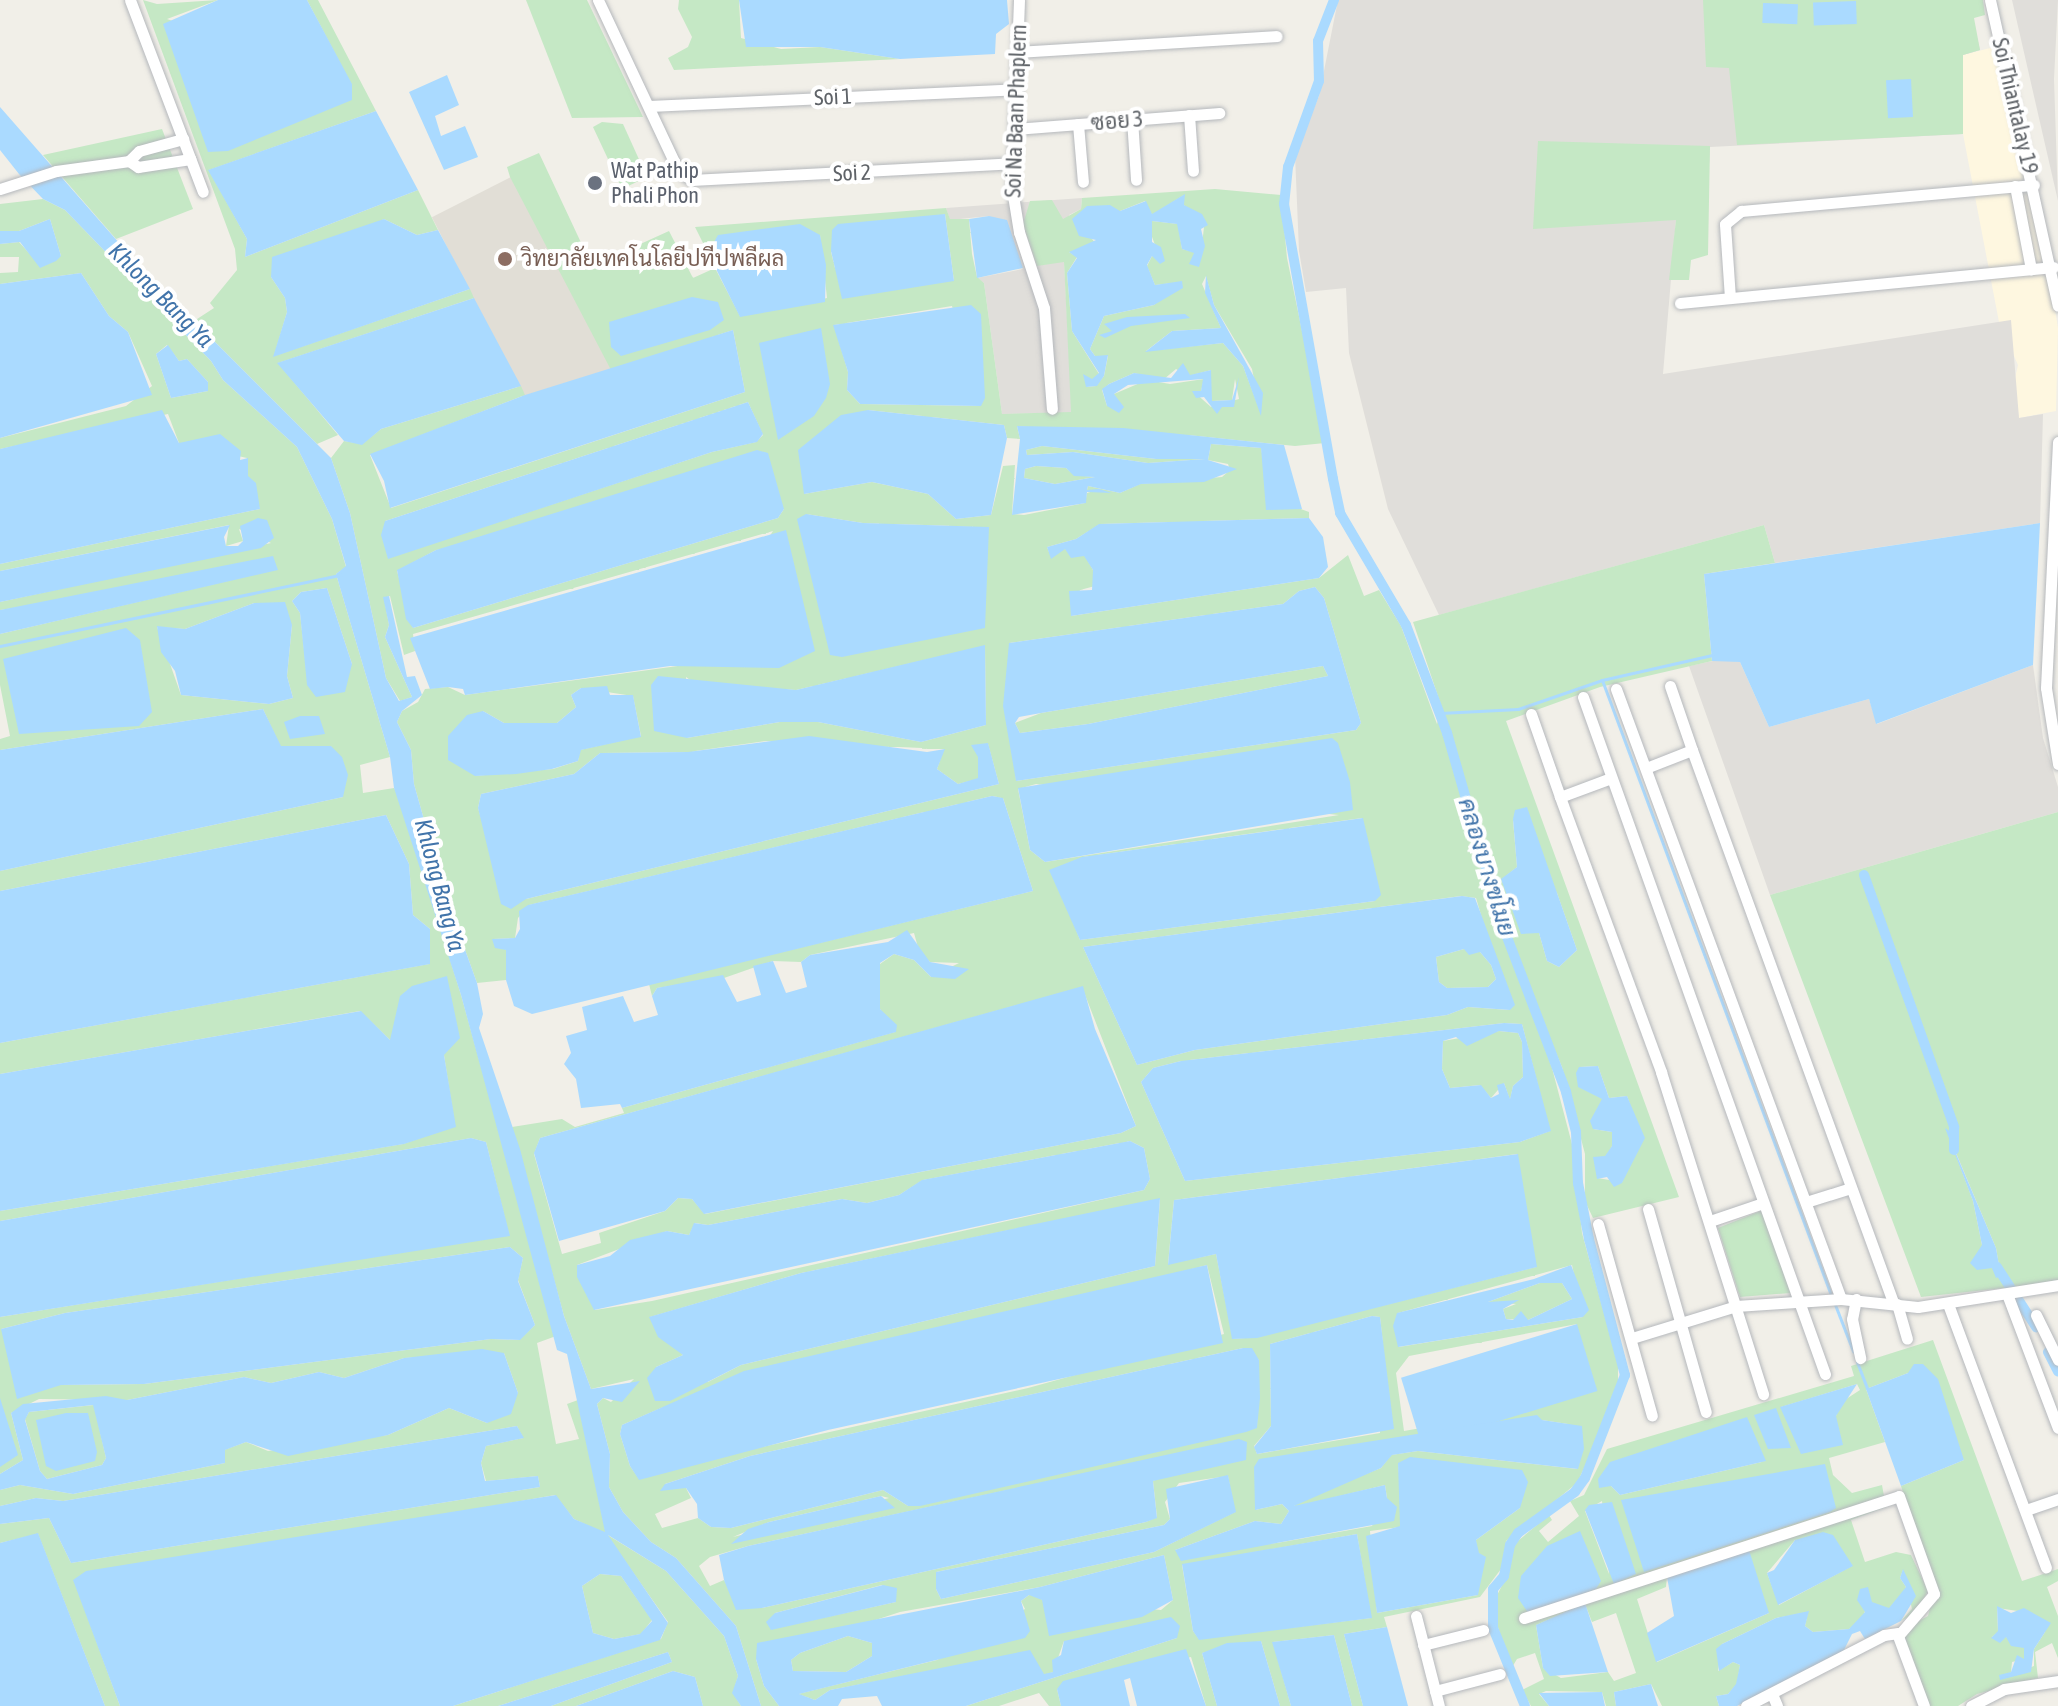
<!DOCTYPE html>
<html>
<head>
<meta charset="utf-8">
<style>
  body { margin:0 }
  #map { position:relative; width:2058px; height:1706px; overflow:hidden; background:#f1efe8; font-family:"Asap Condensed",Sarabun,sans-serif }
  div>[style] { position:absolute }
  [style*='--x'] { left:calc(var(--x)*1px); top:calc(var(--y)*1px); width:calc(var(--w)*1px); rotate:calc(var(--a)*1deg) }
  .commercial>* { inset:0; background:#fef7e0 }
  .industrial>* { inset:0; background:#e0deda }
  .education>* { inset:0; background:#e1ded6; transform-origin:0 0 }
  .green>* { inset:0; background:#c5e8c5 }
  .water>* { inset:0; background:#aadaff; transform-origin:0 0 }
  .stream>* { height:3px; margin:-1.5px; padding:0 1.5px; transform-origin:1.5px; border-radius:1.5px; background:#aadaff }
  .canal>* { height:10px; margin:-5px; padding:0 5px; transform-origin:5px; border-radius:5px; background:#aadaff }
  .roads { filter:drop-shadow(0 0 2px #b5b8bc) drop-shadow(0 0 2px #b5b8bc) }
  .minor>* { height:11px; margin:-5.5px; padding:0 5.5px; transform-origin:5.5px; border-radius:5.5px; background:#fff }
  .dots>* { width:22px; height:22px; translate:-50% -50%; box-sizing:border-box; border:4px solid #fff; border-radius:50% }
  span { translate:-50% -50%; white-space:nowrap; text-align:center; line-height:1.15; -webkit-text-stroke:8px #fff; paint-order:stroke }
  .street-label { font-size:22px; color:#5f6368 }
  .worship-label { font-size:22px; color:#5b616d }
  .left { translate:0 -50%; text-align:left }
  .education-label { font-size:22px; color:#785e54 }
  .water-label { font-size:24px; color:#4174aa; font-style:italic }
</style>
</head>
<body>
<div id="map">
  <div class="commercial">
    <div style="clip-path:polygon(1994px 47px,2046px 255px,2058px 328px,2056px 411px,2019px 418px,2014px 382px,2018px 365px,1999px 322px,1963px 134px,1963px 55px)"></div>
  </div>
  <div class="industrial">
    <div style="clip-path:polygon(1338px 0,1968px 0,1980px 50px,1963px 55px,1963px 134px,1710px 147px,1706px 218px,1676px 220px,1663px 374px,2011px 320px,2019px 418px,2043px 414px,2040px 523px,1775px 563px,1764px 525px,1439px 615px,1388px 509px,1349px 353px,1346px 288px,1306px 292px,1299px 251px,1295px 155px,1319px 96px)"></div>
    <div style="clip-path:polygon(2012px 0,2058px 0,2054px 79px,2058px 201px)"></div>
    <div style="clip-path:polygon(1082px 198px,1081px 209px,1069px 215px,1064px 261px,1072px 413px,1002px 414px,984px 283px,977px 278px,1023px 269px,989px 216px,950px 220px,946px 208px)"></div>
    <div style="clip-path:polygon(1722px 659px,1740px 662px,1769px 727px,1869px 699px,1877px 724px,2033px 665px,2043px 738px,2058px 787px,2058px 812px,1770px 895px,1689px 666px)"></div>
  </div>
  <div class="education">
    <div style="left:513px;top:176px;width:217px;height:91px;rotate:63deg"></div>
  </div>
  <div class="green">
    <div style="clip-path:polygon(143px 0,157px 4px,218px 0,167px 19px,351px 84px,307px 0,318px 0,376px 111px,209px 170px,247px 239px,245px 257px,418px 190px,438px 230px,417px 235px,384px 219px,271px 277px,285px 298px,287px 312px,274px 356px,470px 289px,474px 298px,278px 363px,338px 435px,317px 444px,194px 321px,214px 308px,210px 303px,237px 270px,235px 249px)"></div>
    <div style="clip-path:polygon(526px 0,587px 0,643px 117px,572px 118px)"></div>
    <div style="clip-path:polygon(679px 0,739px 0,741px 38px,781px 49px,820px 47px,900px 59px,674px 70px,668px 58px,688px 47px,692px 37px,678px 9px)"></div>
    <div style="clip-path:polygon(1703px 0,1983px 0,1985px 15px,1974px 18px,1980px 50px,1963px 55px,1963px 134px,1737px 145px,1729px 68px,1706px 67px)"></div>
    <div style="clip-path:polygon(602px 122px,623px 124px,647px 177px,622px 189px,593px 127px)"></div>
    <div style="clip-path:polygon(162px 129px,193px 209px,116px 239px,43px 155px)"></div>
    <div style="clip-path:polygon(1538px 141px,1710px 146px,1708px 255px,1691px 260px,1689px 280px,1669px 280px,1676px 220px,1533px 229px)"></div>
    <div style="clip-path:polygon(evenodd,539px 153px,592px 266px,669px 231px,693px 278px,715px 268px,740px 316px,827px 298px,820px 235px,719px 235px,708px 253px,695px 227px,946px 208px,950px 219px,969px 219px,972px 254px,977px 277px,984px 283px,1002px 414px,1071px 412px,1064px 262px,1037px 266px,1023px 224px,1030px 201px,1052px 200px,1063px 219px,1081px 209px,1082px 198px,1215px 189px,1281px 195px,1287px 258px,1325px 443px,1295px 446px,1188px 435px,1194px 440px,1172px 440px,1168px 437px,1184px 435px,1045px 427px,1090px 440px,1036px 445px,1023px 438px,1039px 435px,1034px 430px,1044px 428px,1017px 426px,1020px 439px,1007px 438px,1004px 425px,868px 410px,804px 494px,872px 482px,928px 494px,956px 519px,991px 515px,1003px 466px,1015px 465px,1012px 514px,1024px 515px,1085px 503px,1087px 493px,1097px 490px,1087px 490px,1088px 486px,1120px 493px,1140px 484px,1222px 477px,1230px 470px,1228px 464px,1208px 460px,1211px 444px,1261px 448px,1264px 465px,1298px 508px,1309px 512px,1309px 518px,1100px 524px,1076px 539px,1047px 547px,1049px 552px,1065px 549px,1085px 556px,1093px 570px,1095px 586px,1080px 590px,1071px 616px,1319px 578px,1348px 555px,1364px 596px,1379px 590px,1401px 626px,1437px 724px,1442px 708px,1413px 622px,1764px 525px,1775px 563px,1704px 574px,1712px 661px,1600px 687px,1506px 721px,1679px 1197px,1593px 1218px,1585px 1201px,1585px 1154px,1562px 1067px,1494px 907px,1552px 1068px,1573px 1148px,1582px 1233px,1618px 1364px,1618px 1396px,1577px 1483px,1506px 1541px,1504px 1565px,1480px 1597px,1384px 1617px,1387px 1627px,1344px 1634px,1363px 1706px,1352px 1706px,1334px 1635px,1273px 1642px,1291px 1706px,1280px 1706px,1261px 1641px,1202px 1653px,1217px 1706px,1206px 1706px,1191px 1657px,1057px 1689px,1061px 1706px,1049px 1706px,1039px 1693px,999px 1706px,966px 1706px,1177px 1638px,1064px 1641px,1053px 1672px,1044px 1675px,894px 1678px,830px 1690px,815px 1700px,798px 1694px,937px 1660px,1025px 1609px,1021px 1601px,1029px 1595px,1037px 1594px,1042px 1600px,1161px 1610px,1173px 1600px,1164px 1555px,1040px 1587px,900px 1612px,756px 1659px,764px 1686px,779px 1706px,761px 1706px,736px 1626px,676px 1558px,651px 1542px,623px 1512px,609px 1487px,610px 1454px,597px 1404px,603px 1398px,611px 1402px,634px 1379px,591px 1389px,564px 1316px,512px 1127px,562px 1119px,575px 1127px,624px 1113px,622px 1108px,895px 1032px,880px 1009px,880px 964px,894px 954px,914px 960px,931px 977px,959px 963px,930px 962px,919px 951px,914px 933px,810px 955px,801px 962px,773px 961px,724px 978px,657px 988px,652px 996px,649px 984px,1033px 891px,1003px 798px,992px 796px,529px 905px,518px 918px,515px 938px,493px 939px,506px 950px,506px 980px,477px 983px,444px 891px,414px 784px,411px 750px,397px 722px,402px 711px,418px 702px,425px 689px,448px 687px,465px 695px,685px 665px,773px 531px,413px 634px,415px 651px,404px 655px,390px 596px,384px 598px,389px 625px,385px 637px,412px 697px,400px 701px,386px 678px,350px 513px,331px 458px,344px 441px,362px 444px,381px 429px,521px 386px,525px 395px,370px 455px,391px 508px,745px 392px,733px 330px,611px 370px,510px 177px,507px 167px,539px 153px,1184px 195px,1184px 205px,1204px 227px,1200px 262px,1194px 252px,1182px 249px,1178px 224px,1152px 221px,1149px 229px,1160px 258px,1152px 256px,1147px 266px,1155px 285px,1182px 282px,1154px 305px,1104px 316px,1090px 349px,1095px 356px,1108px 356px,1104px 376px,1096px 386px,1086px 387px,1099px 374px,1072px 331px,1067px 273px,1077px 257px,1069px 252px,1096px 244px,1088px 234px,1120px 211px,1145px 201px,1152px 215px,1184px 195px,539px 153px,945px 214px,954px 281px,835px 268px,831px 252px,945px 214px,539px 153px,1206px 276px,1214px 305px,1252px 369px,1261px 414px,1243px 366px,1223px 343px,1146px 351px,1172px 331px,1221px 328px,1202px 284px,1206px 276px,539px 153px,952px 306px,981px 406px,860px 404px,847px 390px,848px 372px,834px 325px,952px 306px,539px 153px,1176px 369px,1189px 376px,1211px 370px,1211px 401px,1232px 400px,1235px 379px,1239px 399px,1211px 407px,1193px 391px,1201px 391px,1204px 379px,1170px 384px,1147px 380px,1114px 394px,1107px 406px,1102px 390px,1109px 384px,1134px 373px,1163px 380px,1176px 369px,539px 153px,748px 402px,763px 435px,756px 442px,712px 452px,388px 558px,385px 521px,748px 402px,539px 153px,784px 509px,778px 518px,413px 628px,397px 571px,436px 550px,784px 509px,539px 153px,806px 514px,863px 523px,988px 527px,985px 564px,806px 514px,539px 153px,1315px 587px,1324px 598px,1361px 723px,1356px 730px,1016px 781px,1009px 643px,1283px 604px,1299px 591px,1315px 587px,539px 153px,985px 646px,986px 725px,921px 742px,818px 722px,780px 722px,687px 738px,686px 677px,694px 683px,796px 690px,985px 646px,539px 153px,581px 688px,633px 696px,641px 736px,580px 750px,578px 761px,553px 769px,475px 776px,483px 711px,504px 723px,557px 723px,576px 707px,571px 695px,581px 688px,539px 153px,766px 741px,944px 749px,937px 769px,958px 784px,978px 779px,978px 757px,988px 744px,999px 784px,526px 899px,486px 835px,478px 808px,481px 794px,574px 774px,600px 753px,688px 752px,766px 741px,539px 153px,1036px 784px,1339px 815px,1045px 862px,1030px 850px,1018px 789px,1036px 784px,539px 153px,1362px 818px,1375px 901px,1080px 940px,1062px 894px,1083px 857px,1362px 818px,539px 153px,1513px 820px,1557px 893px,1577px 950px,1559px 967px,1547px 961px,1539px 933px,1502px 879px,1517px 867px,1513px 820px,539px 153px,1461px 896px,1476px 898px,1509px 1010px,1468px 1007px,1447px 1015px,1195px 1050px,1137px 1065px,1083px 947px,1461px 896px,539px 153px,1082px 987px,1136px 1126px,1121px 1133px,705px 1214px,692px 1199px,678px 1198px,665px 1211px,599px 1233px,601px 1243px,562px 1254px,534px 1154px,540px 1138px,1082px 987px,539px 153px,1504px 1023px,1522px 1024px,1550px 1131px,1520px 1142px,1185px 1181px,1141px 1082px,1153px 1068px,1181px 1061px,1504px 1023px,539px 153px,1598px 1066px,1609px 1098px,1627px 1096px,1632px 1110px,1636px 1148px,1622px 1182px,1597px 1178px,1612px 1146px,1612px 1132px,1593px 1129px,1603px 1099px,1579px 1067px,1598px 1066px,539px 153px,1130px 1141px,1144px 1148px,1150px 1179px,1144px 1190px,652px 1301px,595px 1310px,577px 1265px,667px 1231px,689px 1235px,695px 1223px,708px 1225px,842px 1199px,867px 1203px,899px 1195px,923px 1180px,1130px 1141px,539px 153px,1517px 1154px,1536px 1267px,1257px 1337px,1233px 1339px,1216px 1254px,1168px 1264px,1174px 1200px,1517px 1154px,539px 153px,1160px 1199px,1155px 1266px,741px 1365px,708px 1382px,656px 1367px,683px 1355px,650px 1317px,801px 1273px,1160px 1199px,539px 153px,1207px 1265px,1224px 1334px,1028px 1388px,690px 1463px,639px 1479px,630px 1466px,620px 1434px,622px 1425px,661px 1408px,1207px 1265px,539px 153px,1572px 1265px,1583px 1317px,1399px 1347px,1398px 1313px,1572px 1265px,539px 153px,1372px 1316px,1380px 1317px,1383px 1344px,1380px 1433px,1257px 1454px,1254px 1446px,1271px 1426px,1270px 1344px,1372px 1316px,539px 153px,1577px 1324px,1531px 1409px,1404px 1431px,1396px 1373px,1409px 1356px,1577px 1324px,539px 153px,1243px 1348px,1259px 1360px,1257px 1427px,908px 1506px,883px 1490px,731px 1528px,711px 1527px,698px 1518px,662px 1528px,655px 1514px,691px 1498px,686px 1488px,665px 1484px,750px 1456px,1243px 1348px,539px 153px,1542px 1420px,1568px 1424px,1577px 1469px,1418px 1451px,1391px 1455px,1381px 1468px,1297px 1501px,1294px 1507px,1385px 1485px,1387px 1498px,1372px 1526px,1277px 1543px,1175px 1550px,1255px 1521px,1281px 1524px,1289px 1511px,1282px 1504px,1255px 1510px,1396px 1438px,1542px 1420px,539px 153px,1239px 1440px,1153px 1481px,1157px 1517px,1146px 1522px,762px 1608px,734px 1598px,724px 1580px,710px 1586px,699px 1566px,710px 1557px,748px 1546px,1239px 1440px,539px 153px,1398px 1463px,1520px 1508px,1476px 1540px,1478px 1595px,1377px 1613px,1370px 1531px,1400px 1527px,1403px 1519px,1398px 1463px,539px 153px,1228px 1476px,1235px 1512px,1154px 1552px,941px 1599px,936px 1589px,936px 1572px,1164px 1525px,1170px 1519px,1165px 1502px,1179px 1483px,1228px 1476px,539px 153px,881px 1496px,889px 1498px,733px 1537px,769px 1522px,881px 1496px,539px 153px,1357px 1534px,1371px 1618px,1199px 1639px,1193px 1631px,1182px 1565px,1357px 1534px,539px 153px,882px 1585px,896px 1602px,771px 1629px,775px 1613px,882px 1585px)"></div>
    <div style="clip-path:polygon(evenodd,43px 199px,65px 210px,211px 361px,223px 380px,297px 447px,332px 519px,346px 567px,336px 574px,390px 757px,360px 765px,363px 793px,394px 788px,400px 799px,461px 995px,556px 1336px,537px 1343px,556px 1444px,579px 1439px,567px 1404px,578px 1400px,606px 1534px,666px 1571px,724px 1636px,738px 1676px,733px 1693px,741px 1706px,703px 1706px,695px 1677px,673px 1671px,576px 1706px,551px 1706px,672px 1662px,668px 1652px,498px 1706px,453px 1706px,661px 1639px,668px 1622px,606px 1534px,574px 1519px,555px 1495px,74px 1580px,120px 1706px,105px 1706px,38px 1534px,0 1543px,0 1524px,49px 1518px,71px 1563px,540px 1487px,538px 1476px,486px 1481px,481px 1463px,486px 1446px,523px 1438px,517px 1426px,63px 1501px,36px 1498px,0 1506px,0 1490px,20px 1485px,73px 1494px,225px 1463px,224px 1450px,246px 1442px,268px 1451px,388px 1435px,449px 1408px,487px 1423px,518px 1393px,504px 1353px,404px 1358px,344px 1378px,319px 1372px,271px 1383px,244px 1377px,127px 1400px,39px 1399px,11px 1413px,23px 1460px,0 1474px,0 1317px,509px 1235px,486px 1142px,471px 1138px,0 1221px,0 1211px,403px 1144px,455px 1126px,444px 1055px,390px 1040px,360px 1011px,0 1074px,0 1043px,429px 964px,430px 929px,413px 915px,409px 864px,386px 815px,0 891px,0 871px,343px 797px,331px 746px,280px 746px,263px 709px,0 750px,0 739px,10px 736px,0 685px,0 634px,278px 569px,0 610px,0 602px,271px 543px,239px 529px,243px 541px,226px 546px,229px 525px,0 571px,0 564px,260px 509px,244px 469px,247px 458px,179px 443px,168px 414px,0 449px,0 438px,126px 406px,152px 386px,128px 332px,109px 316px,81px 273px,0 284px,0 273px,18px 272px,19px 257px,0 257px,0 244px,19px 242px,29px 253px,61px 256px,50px 219px,19px 231px,0 231px,0 204px,43px 199px,167px 345px,179px 361px,187px 359px,196px 369px,208px 382px,208px 391px,171px 398px,156px 354px,167px 345px,43px 199px,327px 588px,352px 664px,308px 685px,300px 613px,292px 601px,301px 592px,327px 588px,43px 199px,254px 603px,292px 625px,287px 676px,293px 698px,269px 704px,181px 695px,157px 627px,185px 629px,254px 603px,43px 199px,510px 1247px,523px 1258px,518px 1280px,535px 1325px,519px 1340px,491px 1339px,144px 1384px,61px 1385px,1px 1329px,65px 1313px,510px 1247px)"></div>
    <div style="clip-path:polygon(1042px 446px,1156px 459px,1205px 459px,1148px 463px,1073px 452px,1027px 455px,1026px 450px)"></div>
    <div style="clip-path:polygon(1036px 466px,1066px 468px,1074px 475px,1095px 477px,1055px 484px,1024px 478px,1025px 469px)"></div>
    <div style="clip-path:polygon(1323px 666px,1328px 676px,1088px 724px,1020px 733px,1015px 723px,1041px 713px)"></div>
    <div style="clip-path:polygon(evenodd,2058px 812px,2058px 1282px,1921px 1297px,1770px 895px,2058px 812px,1946px 1129px,1996px 1248px,2001px 1277px,1982px 1245px,1973px 1201px,1946px 1129px)"></div>
    <div style="clip-path:polygon(1464px 949px,1480px 952px,1491px 965px,1496px 979px,1488px 987px,1447px 988px,1439px 982px,1436px 957px)"></div>
    <div style="clip-path:polygon(1499px 1031px,1518px 1033px,1522px 1042px,1523px 1077px,1513px 1086px,1510px 1100px,1504px 1083px,1491px 1098px,1480px 1085px,1450px 1088px,1442px 1069px,1443px 1041px)"></div>
    <div style="clip-path:polygon(1763px 1210px,1791px 1293px,1740px 1297px,1718px 1228px)"></div>
    <div style="clip-path:polygon(1540px 1283px,1562px 1283px,1572px 1299px,1528px 1320px,1506px 1319px,1503px 1309px,1516px 1304px,1488px 1302px)"></div>
    <div style="clip-path:polygon(evenodd,1933px 1340px,2022px 1581px,2058px 1569px,2058px 1581px,2047px 1587px,2058px 1616px,2058px 1658px,2052px 1643px,2035px 1652px,2038px 1678px,1977px 1694px,1958px 1706px,1929px 1706px,1903px 1637px,1907px 1627px,1928px 1616px,1935px 1587px,1901px 1486px,1964px 1460px,1908px 1373px,1866px 1389px,1885px 1442px,1829px 1458px,1833px 1475px,1852px 1493px,1882px 1485px,1886px 1507px,1851px 1520px,1865px 1562px,1896px 1552px,1911px 1555px,1928px 1591px,1916px 1612px,1901px 1621px,1912px 1609px,1903px 1570px,1900px 1578px,1906px 1587px,1901px 1598px,1889px 1609px,1866px 1608px,1862px 1620px,1849px 1629px,1813px 1632px,1805px 1626px,1808px 1612px,1776px 1618px,1722px 1644px,1718px 1671px,1733px 1662px,1740px 1665px,1737px 1684px,1728px 1694px,1716px 1696px,1719px 1706px,1662px 1706px,1651px 1684px,1614px 1692px,1616px 1706px,1606px 1706px,1602px 1692px,1546px 1691px,1539px 1694px,1549px 1706px,1531px 1706px,1522px 1690px,1544px 1679px,1535px 1653px,1517px 1659px,1511px 1669px,1492px 1608px,1495px 1599px,1507px 1576px,1513px 1545px,1549px 1515px,1552px 1520px,1539px 1531px,1548px 1542px,1579px 1516px,1570px 1501px,1584px 1495px,1607px 1449px,1854px 1376px,1851px 1366px,1933px 1340px,1857px 1384px,1860px 1390px,1840px 1403px,1836px 1416px,1781px 1407px,1857px 1384px,1933px 1340px,1766px 1461px,1620px 1495px,1611px 1486px,1766px 1461px,1933px 1340px,1602px 1501px,1609px 1574px,1585px 1511px,1602px 1501px,1933px 1340px,1795px 1540px,1852px 1566px,1779px 1605px,1767px 1573px,1795px 1540px,1933px 1340px,1667px 1576px,1769px 1613px,1657px 1662px,1637px 1599px,1666px 1587px,1667px 1576px,1933px 1340px,1585px 1604px,1592px 1622px,1616px 1613px,1636px 1673px,1614px 1681px,1608px 1672px,1561px 1678px,1543px 1668px,1536px 1625px,1585px 1604px,1933px 1340px,1997px 1608px,2018px 1611px,2045px 1632px,2034px 1649px,2034px 1666px,2001px 1679px,2011px 1672px,2012px 1662px,2024px 1659px,2024px 1647px,2006px 1637px,1992px 1637px,1998px 1632px,1997px 1608px)"></div>
    <div style="clip-path:polygon(94px 1405px,106px 1458px,102px 1465px,47px 1479px,40px 1471px,25px 1419px,29px 1412px)"></div>
    <div style="clip-path:polygon(600px 1574px,621px 1576px,652px 1620px,641px 1634px,614px 1639px,593px 1633px,582px 1586px)"></div>
    <div style="clip-path:polygon(848px 1636px,872px 1643px,872px 1656px,846px 1672px,793px 1671px,791px 1660px,800px 1653px)"></div>
  </div>
  <div class="water">
    <div style="clip-path:polygon(218px 0,307px 0,352px 84px,352px 100px,228px 151px,208px 152px,163px 24px)"></div>
    <div style="clip-path:polygon(739px 0,1007px 0,1009px 24px,996px 34px,995px 54px,900px 59px,820px 47px,746px 47px)"></div>
    <div style="left:1856px;top:1px;width:23px;height:43px;rotate:88deg"></div>
    <div style="left:1763px;top:3px;width:35px;height:20px;rotate:2deg"></div>
    <div style="clip-path:polygon(447px 75px,459px 105px,435px 116px,441px 136px,465px 126px,478px 157px,444px 170px,409px 92px)"></div>
    <div style="left:1911px;top:79px;width:38px;height:25px;rotate:87deg"></div>
    <div style="clip-path:polygon(evenodd,0 107px,141px 268px,331px 458px,350px 513px,386px 678px,399px 701px,412px 697px,385px 637px,389px 625px,383px 597px,389px 596px,407px 677px,415px 676px,422px 695px,402px 711px,397px 722px,411px 750px,414px 784px,444px 891px,477px 983px,483px 1014px,479px 1028px,520px 1149px,564px 1316px,591px 1389px,640px 1381px,622px 1402px,603px 1398px,597px 1404px,610px 1454px,609px 1487px,623px 1512px,651px 1542px,676px 1558px,736px 1626px,761px 1706px,741px 1706px,732px 1693px,738px 1676px,724px 1636px,666px 1571px,608px 1535px,668px 1623px,660px 1640px,453px 1706px,120px 1706px,73px 1580px,86px 1571px,556px 1495px,574px 1519px,605px 1532px,567px 1354px,557px 1350px,461px 995px,394px 788px,390px 757px,336px 574px,346px 566px,332px 519px,297px 447px,223px 380px,211px 361px,65px 210px,43px 199px,19px 174px,0 150px,0 107px,600px 1574px,621px 1576px,652px 1621px,640px 1634px,614px 1639px,593px 1633px,582px 1586px,600px 1574px)"></div>
    <div style="clip-path:polygon(376px 111px,418px 190px,245px 257px,247px 239px,208px 170px)"></div>
    <div style="clip-path:polygon(1185px 194px,1184px 205px,1202px 214px,1208px 225px,1201px 229px,1205px 246px,1199px 267px,1189px 264px,1194px 253px,1182px 249px,1177px 224px,1152px 221px,1152px 242px,1161px 247px,1165px 261px,1160px 264px,1152px 256px,1147px 265px,1155px 285px,1182px 281px,1183px 288px,1154px 305px,1104px 316px,1090px 349px,1095px 356px,1108px 355px,1104px 376px,1097px 386px,1086px 387px,1083px 374px,1092px 379px,1099px 373px,1072px 331px,1067px 273px,1077px 258px,1069px 252px,1096px 240px,1079px 236px,1072px 219px,1087px 206px,1110px 205px,1120px 211px,1146px 201px,1152px 214px)"></div>
    <div style="clip-path:polygon(945px 214px,954px 281px,842px 299px,831px 251px,832px 230px,838px 224px)"></div>
    <div style="clip-path:polygon(989px 216px,1007px 220px,1023px 268px,977px 278px,969px 219px)"></div>
    <div style="clip-path:polygon(50px 219px,61px 256px,56px 261px,40px 268px,20px 242px,0 244px,0 231px,19px 231px)"></div>
    <div style="clip-path:polygon(384px 219px,417px 235px,438px 230px,470px 289px,273px 357px,287px 312px,285px 298px,271px 277px,272px 257px)"></div>
    <div style="clip-path:polygon(800px 224px,820px 235px,826px 265px,825px 302px,740px 317px,708px 253px,718px 235px)"></div>
    <div style="clip-path:polygon(81px 273px,109px 316px,128px 332px,152px 395px,0 438px,0 284px)"></div>
    <div style="clip-path:polygon(1206px 275px,1214px 305px,1263px 393px,1261px 416px,1243px 366px,1223px 343px,1145px 352px,1172px 331px,1221px 328px,1205px 293px)"></div>
    <div style="clip-path:polygon(692px 297px,718px 302px,724px 320px,710px 330px,621px 356px,611px 347px,609px 322px)"></div>
    <div style="clip-path:polygon(474px 298px,521px 386px,381px 429px,362px 445px,344px 441px,277px 363px)"></div>
    <div style="clip-path:polygon(971px 305px,981px 314px,985px 398px,981px 406px,860px 404px,847px 390px,848px 372px,833px 325px)"></div>
    <div style="clip-path:polygon(1185px 314px,1190px 318px,1131px 326px,1105px 338px,1099px 335px,1112px 331px,1104px 324px,1127px 317px)"></div>
    <div style="clip-path:polygon(821px 328px,830px 384px,826px 398px,814px 416px,778px 440px,759px 343px)"></div>
    <div style="clip-path:polygon(733px 330px,745px 392px,390px 508px,384px 481px,370px 454px,525px 395px)"></div>
    <div style="clip-path:polygon(168px 345px,179px 361px,187px 359px,208px 382px,208px 391px,171px 398px,156px 354px)"></div>
    <div style="clip-path:polygon(1183px 363px,1190px 375px,1211px 370px,1212px 401px,1232px 400px,1239px 377px,1234px 407px,1222px 407px,1217px 414px,1204px 397px,1196px 398px,1192px 391px,1201px 391px,1203px 379px,1128px 385px,1114px 394px,1124px 407px,1119px 413px,1107px 406px,1102px 389px,1109px 384px,1134px 373px,1171px 378px)"></div>
    <div style="clip-path:polygon(748px 402px,763px 434px,757px 442px,712px 452px,388px 559px,381px 535px,385px 521px)"></div>
    <div style="clip-path:polygon(162px 410px,179px 443px,220px 434px,241px 451px,240px 460px,248px 458px,248px 476px,256px 483px,260px 509px,0 564px,0 449px)"></div>
    <div style="clip-path:polygon(868px 410px,1004px 425px,1007px 438px,991px 515px,956px 519px,928px 494px,872px 482px,804px 494px,798px 450px,841px 415px)"></div>
    <div style="clip-path:polygon(evenodd,1017px 426px,1123px 428px,1284px 445px,1302px 509px,1266px 510px,1261px 448px,1211px 444px,1208px 460px,1237px 469px,1204px 482px,1141px 484px,1120px 493px,1088px 486px,1087px 490px,1099px 489px,1112px 493px,1087px 492px,1086px 503px,1012px 515px,1020px 439px,1017px 426px,1042px 446px,1156px 459px,1205px 459px,1148px 463px,1073px 452px,1027px 455px,1026px 450px,1042px 446px,1017px 426px,1036px 466px,1066px 468px,1074px 476px,1095px 477px,1055px 484px,1024px 478px,1025px 469px,1036px 466px)"></div>
    <div style="clip-path:polygon(757px 450px,768px 453px,784px 509px,778px 518px,413px 628px,406px 619px,397px 570px,436px 550px)"></div>
    <div style="clip-path:polygon(806px 514px,863px 523px,989px 527px,985px 628px,842px 657px,830px 655px,797px 519px)"></div>
    <div style="clip-path:polygon(258px 518px,267px 520px,274px 538px,261px 548px,0 602px,0 571px,230px 525px,224px 537px,226px 546px,238px 546px,243px 541px,240px 526px)"></div>
    <div style="clip-path:polygon(1309px 518px,1323px 537px,1328px 567px,1319px 578px,1071px 616px,1069px 591px,1092px 590px,1093px 570px,1084px 556px,1071px 558px,1065px 549px,1051px 559px,1047px 547px,1076px 539px,1099px 524px)"></div>
    <div style="clip-path:polygon(2040px 523px,2033px 665px,1876px 724px,1869px 699px,1769px 727px,1740px 662px,1712px 661px,1704px 574px)"></div>
    <div style="clip-path:polygon(786px 530px,815px 651px,779px 668px,670px 666px,465px 695px,463px 689px,448px 687px,430px 689px,410px 638px)"></div>
    <div style="clip-path:polygon(273px 556px,278px 570px,0 634px,0 610px)"></div>
    <div style="clip-path:polygon(evenodd,1315px 587px,1324px 598px,1361px 723px,1356px 730px,1016px 781px,1003px 706px,1009px 643px,1283px 604px,1299px 591px,1315px 587px,1323px 666px,1328px 676px,1088px 724px,1020px 733px,1015px 723px,1019px 717px,1041px 713px,1323px 666px)"></div>
    <div style="clip-path:polygon(327px 588px,352px 664px,345px 692px,316px 697px,307px 685px,300px 613px,292px 601px,301px 592px)"></div>
    <div style="clip-path:polygon(285px 602px,292px 625px,287px 676px,293px 698px,269px 704px,181px 695px,175px 671px,161px 652px,157px 626px,185px 629px,254px 603px)"></div>
    <div style="clip-path:polygon(126px 628px,140px 640px,152px 712px,139px 726px,19px 734px,3px 659px)"></div>
    <div style="clip-path:polygon(985px 645px,986px 725px,921px 742px,818px 722px,780px 722px,687px 738px,654px 731px,651px 685px,658px 676px,796px 690px)"></div>
    <div style="clip-path:polygon(607px 686px,610px 695px,633px 695px,641px 737px,581px 750px,578px 761px,552px 769px,516px 774px,475px 776px,448px 760px,448px 736px,467px 715px,483px 711px,504px 723px,557px 723px,576px 707px,571px 695px,581px 688px)"></div>
    <div style="clip-path:polygon(263px 709px,281px 746px,331px 746px,342px 757px,348px 775px,343px 797px,0 871px,0 750px)"></div>
    <div style="clip-path:polygon(300px 716px,319px 716px,325px 734px,290px 739px,284px 722px)"></div>
    <div style="clip-path:polygon(809px 736px,927px 752px,945px 749px,937px 769px,958px 784px,978px 778px,978px 757px,971px 745px,988px 743px,999px 784px,526px 899px,511px 909px,501px 904px,478px 808px,481px 794px,574px 774px,600px 753px,688px 752px)"></div>
    <div style="clip-path:polygon(1332px 738px,1338px 743px,1350px 782px,1353px 810px,1045px 862px,1030px 850px,1018px 788px)"></div>
    <div style="clip-path:polygon(992px 796px,1003px 798px,1033px 891px,532px 1014px,514px 1006px,506px 980px,506px 950px,495px 948px,492px 939px,515px 938px,520px 929px,519px 911px,528px 905px)"></div>
    <div style="clip-path:polygon(1527px 807px,1577px 950px,1559px 967px,1547px 961px,1539px 933px,1521px 934px,1501px 879px,1517px 867px,1513px 819px,1515px 810px)"></div>
    <div style="clip-path:polygon(386px 815px,409px 864px,413px 915px,430px 929px,430px 964px,0 1043px,0 891px)"></div>
    <div style="clip-path:polygon(1363px 818px,1381px 895px,1375px 901px,1080px 940px,1049px 870px,1082px 857px)"></div>
    <div style="clip-path:polygon(evenodd,1462px 896px,1475px 898px,1515px 1005px,1510px 1010px,1468px 1007px,1447px 1015px,1195px 1050px,1137px 1065px,1083px 947px,1462px 896px,1464px 949px,1469px 955px,1480px 952px,1491px 965px,1496px 979px,1488px 987px,1447px 988px,1439px 982px,1436px 957px,1464px 949px)"></div>
    <div style="clip-path:polygon(907px 930px,930px 962px,969px 969px,955px 979px,931px 977px,914px 960px,894px 954px,880px 963px,880px 1009px,897px 1025px,896px 1032px,622px 1108px,620px 1104px,581px 1108px,576px 1079px,564px 1064px,571px 1053px,566px 1036px,587px 1030px,582px 1007px,623px 996px,634px 1022px,658px 1015px,652px 996px,657px 988px,723px 975px,737px 1002px,761px 995px,753px 966px,773px 961px,786px 993px,807px 987px,801px 962px,810px 955px,888px 942px)"></div>
    <div style="clip-path:polygon(447px 976px,460px 1038px,444px 1055px,456px 1127px,404px 1144px,0 1211px,0 1074px,361px 1011px,390px 1040px,400px 996px,412px 986px)"></div>
    <div style="clip-path:polygon(1083px 986px,1095px 1029px,1136px 1126px,1121px 1133px,704px 1214px,692px 1199px,678px 1198px,665px 1211px,559px 1241px,534px 1153px,540px 1138px)"></div>
    <div style="clip-path:polygon(evenodd,1504px 1023px,1522px 1024px,1551px 1131px,1520px 1142px,1185px 1181px,1141px 1082px,1153px 1068px,1181px 1061px,1504px 1023px,1499px 1031px,1518px 1033px,1522px 1042px,1523px 1077px,1513px 1086px,1510px 1099px,1504px 1083px,1497px 1085px,1499px 1094px,1491px 1098px,1481px 1085px,1450px 1088px,1442px 1069px,1443px 1041px,1456px 1037px,1467px 1046px,1499px 1031px)"></div>
    <div style="clip-path:polygon(1598px 1066px,1609px 1098px,1627px 1096px,1645px 1138px,1622px 1183px,1614px 1187px,1607px 1177px,1597px 1179px,1593px 1157px,1605px 1156px,1612px 1146px,1612px 1132px,1593px 1129px,1590px 1121px,1602px 1099px,1578px 1087px,1576px 1073px,1579px 1067px)"></div>
    <div style="clip-path:polygon(1945px 1128px,1958px 1137px,1955px 1151px,1996px 1248px,2001px 1276px,1996px 1278px,1992px 1268px,1977px 1270px,1970px 1263px,1982px 1245px,1973px 1201px)"></div>
    <div style="clip-path:polygon(471px 1138px,486px 1142px,510px 1236px,0 1317px,0 1221px)"></div>
    <div style="clip-path:polygon(1130px 1141px,1144px 1148px,1150px 1179px,1144px 1190px,594px 1310px,577px 1277px,577px 1265px,610px 1256px,630px 1240px,667px 1231px,689px 1235px,694px 1223px,708px 1225px,842px 1199px,867px 1203px,899px 1195px,922px 1180px)"></div>
    <div style="clip-path:polygon(1518px 1154px,1537px 1267px,1257px 1338px,1232px 1339px,1216px 1254px,1168px 1265px,1174px 1200px)"></div>
    <div style="clip-path:polygon(1160px 1198px,1155px 1266px,741px 1365px,670px 1401px,655px 1401px,647px 1378px,656px 1367px,683px 1355px,658px 1337px,649px 1317px,801px 1273px)"></div>
    <div style="clip-path:polygon(510px 1247px,523px 1258px,518px 1281px,535px 1325px,520px 1340px,491px 1339px,144px 1384px,61px 1385px,17px 1399px,1px 1329px,65px 1313px)"></div>
    <div style="clip-path:polygon(1207px 1265px,1223px 1343px,828px 1430px,639px 1480px,630px 1466px,620px 1434px,622px 1425px,744px 1371px)"></div>
    <div style="clip-path:polygon(evenodd,1571px 1265px,1589px 1310px,1583px 1317px,1398px 1347px,1393px 1326px,1397px 1313px,1534px 1279px,1571px 1265px,1540px 1283px,1562px 1283px,1572px 1299px,1528px 1320px,1521px 1311px,1513px 1320px,1506px 1319px,1503px 1309px,1519px 1300px,1488px 1302px,1540px 1283px)"></div>
    <div style="clip-path:polygon(1372px 1316px,1380px 1317px,1394px 1429px,1257px 1454px,1254px 1447px,1271px 1426px,1270px 1344px)"></div>
    <div style="left:1577px;top:1324px;width:70px;height:184px;rotate:73deg"></div>
    <div style="clip-path:polygon(1243px 1348px,1252px 1348px,1259px 1360px,1260px 1398px,1257px 1428px,1246px 1432px,920px 1506px,908px 1506px,883px 1490px,731px 1528px,711px 1527px,698px 1518px,697px 1504px,686px 1488px,660px 1491px,665px 1484px,750px 1456px)"></div>
    <div style="clip-path:polygon(evenodd,482px 1349px,504px 1353px,518px 1393px,511px 1414px,487px 1423px,449px 1408px,388px 1435px,288px 1456px,246px 1442px,225px 1450px,225px 1463px,73px 1494px,20px 1485px,0 1490px,0 1474px,23px 1460px,11px 1413px,23px 1404px,106px 1396px,127px 1400px,244px 1377px,271px 1383px,319px 1372px,344px 1378px,404px 1358px,482px 1349px,93px 1405px,106px 1458px,102px 1465px,47px 1479px,40px 1471px,25px 1420px,29px 1412px,93px 1405px)"></div>
    <div style="clip-path:polygon(1914px 1364px,1923px 1364px,1938px 1379px,1964px 1460px,1901px 1486px,1866px 1389px,1908px 1373px)"></div>
    <div style="clip-path:polygon(1857px 1384px,1836px 1416px,1843px 1445px,1801px 1454px,1780px 1407px)"></div>
    <div style="clip-path:polygon(0 1398px,18px 1455px,0 1467px)"></div>
    <div style="clip-path:polygon(1776px 1408px,1791px 1448px,1768px 1449px,1754px 1415px)"></div>
    <div style="clip-path:polygon(66px 1413px,88px 1413px,97px 1452px,95px 1461px,56px 1471px,46px 1466px,36px 1420px)"></div>
    <div style="clip-path:polygon(1537px 1415px,1542px 1420px,1582px 1426px,1584px 1449px,1578px 1469px,1418px 1451px,1392px 1455px,1381px 1468px,1294px 1506px,1385px 1485px,1387px 1498px,1397px 1507px,1394px 1521px,1181px 1561px,1175px 1550px,1255px 1521px,1281px 1524px,1289px 1511px,1282px 1504px,1255px 1510px,1254px 1467px,1259px 1459px)"></div>
    <div style="clip-path:polygon(1747px 1417px,1766px 1461px,1620px 1495px,1611px 1486px,1599px 1488px,1598px 1479px,1610px 1462px)"></div>
    <div style="clip-path:polygon(517px 1426px,524px 1438px,486px 1446px,481px 1463px,485px 1481px,538px 1476px,540px 1487px,71px 1563px,49px 1518px,0 1524px,0 1506px,36px 1498px,63px 1501px)"></div>
    <div style="clip-path:polygon(1239px 1439px,1247px 1442px,1246px 1460px,1153px 1481px,1157px 1518px,1146px 1522px,762px 1608px,736px 1610px,724px 1580px,719px 1555px,748px 1546px)"></div>
    <div style="clip-path:polygon(1410px 1457px,1522px 1470px,1528px 1482px,1520px 1508px,1476px 1540px,1479px 1553px,1486px 1557px,1478px 1595px,1377px 1613px,1366px 1536px,1400px 1526px,1398px 1463px)"></div>
    <div style="clip-path:polygon(1825px 1464px,1836px 1508px,1830px 1512px,1644px 1572px,1621px 1500px)"></div>
    <div style="clip-path:polygon(1228px 1475px,1236px 1512px,1154px 1552px,941px 1599px,936px 1589px,936px 1572px,1164px 1525px,1170px 1519px,1166px 1489px)"></div>
    <div style="clip-path:polygon(881px 1496px,895px 1508px,731px 1544px,748px 1529px,769px 1522px)"></div>
    <div style="clip-path:polygon(1612px 1502px,1636px 1574px,1614px 1584px,1585px 1510px,1589px 1505px)"></div>
    <div style="clip-path:polygon(1580px 1531px,1601px 1581px,1596px 1589px,1529px 1614px,1518px 1598px,1521px 1576px,1547px 1546px)"></div>
    <div style="clip-path:polygon(1823px 1532px,1833px 1535px,1853px 1566px,1778px 1605px,1767px 1573px,1774px 1570px,1795px 1540px)"></div>
    <div style="clip-path:polygon(38px 1533px,105px 1706px,0 1706px,0 1543px)"></div>
    <div style="clip-path:polygon(1357px 1534px,1372px 1618px,1199px 1640px,1193px 1631px,1182px 1564px)"></div>
    <div style="clip-path:polygon(1749px 1550px,1769px 1613px,1656px 1662px,1647px 1633px,1674px 1616px,1667px 1577px)"></div>
    <div style="clip-path:polygon(evenodd,1164px 1555px,1173px 1600px,1142px 1617px,1049px 1636px,1042px 1600px,1029px 1595px,1021px 1601px,1030px 1631px,1025px 1638px,799px 1694px,815px 1700px,830px 1690px,1030px 1650px,1044px 1674px,1053px 1672px,1052px 1660px,1061px 1655px,1064px 1641px,1171px 1617px,1180px 1626px,1177px 1638px,966px 1706px,882px 1706px,877px 1696px,842px 1699px,838px 1706px,779px 1706px,764px 1686px,756px 1659px,757px 1643px,1040px 1587px,1164px 1555px,848px 1636px,872px 1643px,872px 1656px,846px 1672px,793px 1671px,791px 1660px,800px 1653px,848px 1636px)"></div>
    <div style="clip-path:polygon(1903px 1569px,1916px 1596px,1901px 1621px,1865px 1639px,1860px 1631px,1852px 1634px,1843px 1652px,1737px 1706px,1719px 1706px,1716px 1696px,1728px 1694px,1736px 1684px,1740px 1665px,1733px 1662px,1719px 1671px,1716px 1649px,1722px 1644px,1776px 1618px,1809px 1611px,1805px 1626px,1813px 1632px,1849px 1629px,1865px 1612px,1857px 1600px,1860px 1589px,1868px 1587px,1872px 1602px,1889px 1608px,1906px 1587px,1900px 1578px)"></div>
    <div style="clip-path:polygon(883px 1585px,897px 1588px,896px 1602px,771px 1630px,766px 1622px,775px 1613px)"></div>
    <div style="clip-path:polygon(1585px 1603px,1608px 1672px,1550px 1676px,1543px 1668px,1536px 1625px)"></div>
    <div style="clip-path:polygon(1997px 1606px,2011px 1613px,2024px 1608px,2051px 1623px,2034px 1649px,2031px 1672px,2000px 1680px,1999px 1675px,2011px 1672px,2017px 1655px,2024px 1659px,2024px 1648px,2011px 1646px,2006px 1637px,2000px 1643px,1991px 1638px,1998px 1631px)"></div>
    <div style="clip-path:polygon(1387px 1627px,1408px 1706px,1363px 1706px,1344px 1634px)"></div>
    <div style="clip-path:polygon(1334px 1635px,1352px 1706px,1291px 1706px,1272px 1642px)"></div>
    <div style="clip-path:polygon(1261px 1641px,1280px 1706px,1217px 1706px,1202px 1653px,1227px 1643px)"></div>
    <div style="clip-path:polygon(1186px 1649px,1206px 1706px,1137px 1706px,1130px 1678px,1124px 1680px,1130px 1706px,1061px 1706px,1057px 1689px,1063px 1681px)"></div>
    <div style="clip-path:polygon(668px 1652px,672px 1662px,551px 1706px,498px 1706px)"></div>
    <div style="clip-path:polygon(673px 1671px,695px 1677px,703px 1706px,576px 1706px)"></div>
    <div style="clip-path:polygon(1651px 1684px,1658px 1706px,1616px 1706px,1614px 1692px)"></div>
    <div style="clip-path:polygon(1602px 1692px,1605px 1706px,1549px 1706px,1539px 1693px)"></div>
  </div>
  <div class="stream">
    <div style="--x:0;--y:646;--w:348;--a:-11.8"></div>
    <div style="--x:1602;--y:680;--w:656;--a:69.58"></div>
    <div style="--x:1440;--y:713;--w:78;--a:-2.9"></div>
    <div style="--x:1518;--y:709;--w:89;--a:-19"></div>
    <div style="--x:1602;--y:680;--w:113;--a:-12.8"></div>
    <div style="--x:1834;--y:1302;--w:53;--a:68.8"></div>
    <div style="--x:1857;--y:1362;--w:28;--a:69"></div>
  </div>
  <div class="canal">
    <div style="--x:1334;--y:0;--w:44;--a:111.3"></div>
    <div style="--x:1318;--y:41;--w:40;--a:88.6"></div>
    <div style="--x:1319;--y:81;--w:91;--a:109.8"></div>
    <div style="--x:1288;--y:167;--w:37;--a:96"></div>
    <div style="--x:1284;--y:204;--w:279;--a:79.9"></div>
    <div style="--x:1333;--y:479;--w:35;--a:78"></div>
    <div style="--x:1340;--y:513;--w:130;--a:59.5"></div>
    <div style="--x:1406;--y:625;--w:116;--a:69.2"></div>
    <div style="--x:1447;--y:733;--w:199;--a:73.9"></div>
    <div style="--x:1502;--y:924;--w:180;--a:69.1"></div>
    <div style="--x:1566;--y:1092;--w:41;--a:76"></div>
    <div style="--x:1576;--y:1132;--w:51;--a:87.8"></div>
    <div style="--x:1578;--y:1183;--w:57;--a:78.9"></div>
    <div style="--x:1589;--y:1239;--w:141;--a:75.2"></div>
    <div style="--x:1625;--y:1375;--w:110;--a:111.2"></div>
    <div style="--x:1585;--y:1478;--w:17;--a:126"></div>
    <div style="--x:1575;--y:1492;--w:70;--a:144.3"></div>
    <div style="--x:1518;--y:1533;--w:14;--a:124"></div>
    <div style="--x:1510;--y:1545;--w:32;--a:101"></div>
    <div style="--x:1504;--y:1576;--w:17;--a:130"></div>
    <div style="--x:1493;--y:1589;--w:39;--a:90"></div>
    <div style="--x:1493;--y:1628;--w:84;--a:67.7"></div>
    <div style="--x:1864;--y:875;--w:268;--a:70.3"></div>
    <div style="--x:1954;--y:1127;--w:23;--a:90"></div>
    <div style="--x:1997;--y:1267;--w:72;--a:57"></div>
    <div style="--x:2048;--y:1352;--w:22;--a:63"></div>
  </div>
  <div class="roads">
    <div class="minor">
      <div style="--x:130;--y:0;--w:205;--a:69.2"></div>
      <div style="--x:598;--y:0;--w:188;--a:64.8"></div>
      <div style="--x:678;--y:170;--w:17;--a:36"></div>
      <div style="--x:692;--y:180;--w:320;--a:-3"></div>
      <div style="--x:1019;--y:0;--w:189;--a:92.1"></div>
      <div style="--x:1012;--y:189;--w:44;--a:80.8"></div>
      <div style="--x:1019;--y:232;--w:80;--a:71.8"></div>
      <div style="--x:1044;--y:308;--w:101;--a:85.5"></div>
      <div style="--x:1990;--y:0;--w:313;--a:77.5"></div>
      <div style="--x:1018;--y:52;--w:259;--a:-3.5"></div>
      <div style="--x:649;--y:106;--w:368;--a:-2.6"></div>
      <div style="--x:1189;--y:115;--w:56;--a:85.9"></div>
      <div style="--x:1132;--y:119;--w:61;--a:86.2"></div>
      <div style="--x:1078;--y:124;--w:58;--a:85.1"></div>
      <div style="--x:1015;--y:129;--w:205;--a:-4.5"></div>
      <div style="--x:129;--y:161;--w:11;--a:34"></div>
      <div style="--x:138;--y:167;--w:53;--a:-8.7"></div>
      <div style="--x:2015;--y:186;--w:85;--a:79.1"></div>
      <div style="--x:0;--y:189;--w:59;--a:-17.8"></div>
      <div style="--x:56;--y:171;--w:74;--a:-7.8"></div>
      <div style="--x:129;--y:161;--w:14;--a:-45"></div>
      <div style="--x:139;--y:151;--w:46;--a:-15.3"></div>
      <div style="--x:1730;--y:298;--w:74;--a:-93.9"></div>
      <div style="--x:1725;--y:224;--w:21;--a:-39"></div>
      <div style="--x:1741;--y:211;--w:294;--a:-5.1"></div>
      <div style="--x:1680;--y:303;--w:375;--a:-5.5"></div>
      <div style="--x:2058;--y:442;--w:246;--a:92.8"></div>
      <div style="--x:2046;--y:688;--w:77;--a:81"></div>
      <div style="--x:1670;--y:686;--w:68;--a:71"></div>
      <div style="--x:1616;--y:689;--w:650;--a:69.75"></div>
      <div style="--x:1583;--y:697;--w:719;--a:70.33"></div>
      <div style="--x:1531;--y:714;--w:88;--a:70.7"></div>
      <div style="--x:1646;--y:768;--w:49;--a:-21.4"></div>
      <div style="--x:1692;--y:750;--w:587;--a:69.99"></div>
      <div style="--x:1611;--y:778;--w:54;--a:159.6"></div>
      <div style="--x:1560;--y:797;--w:293;--a:69.8"></div>
      <div style="--x:1661;--y:1072;--w:338;--a:72.4"></div>
      <div style="--x:1806;--y:1202;--w:47;--a:-17.3"></div>
      <div style="--x:1648;--y:1209;--w:211;--a:74.1"></div>
      <div style="--x:1710;--y:1221;--w:56;--a:-18.8"></div>
      <div style="--x:1598;--y:1224;--w:199;--a:74.3"></div>
      <div style="--x:2007;--y:1294;--w:143;--a:69.2"></div>
      <div style="--x:1856;--y:1299;--w:20;--a:101"></div>
      <div style="--x:1852;--y:1319;--w:40;--a:78"></div>
      <div style="--x:1897;--y:1304;--w:36;--a:74"></div>
      <div style="--x:1948;--y:1304;--w:281;--a:69.6"></div>
      <div style="--x:2036;--y:1315;--w:50;--a:63.9"></div>
      <div style="--x:1632;--y:1338;--w:109;--a:-17.1"></div>
      <div style="--x:1736;--y:1306;--w:105;--a:-3.8"></div>
      <div style="--x:1841;--y:1299;--w:77;--a:5.9"></div>
      <div style="--x:1918;--y:1307;--w:142;--a:-8.9"></div>
      <div style="--x:2026;--y:1510;--w:34;--a:-19"></div>
      <div style="--x:1416;--y:1616;--w:93;--a:75.7"></div>
      <div style="--x:1524;--y:1618;--w:394;--a:-18"></div>
      <div style="--x:1899;--y:1496;--w:104;--a:70.3"></div>
      <div style="--x:1934;--y:1594;--w:55;--a:130.6"></div>
      <div style="--x:1898;--y:1636;--w:75;--a:69.6"></div>
      <div style="--x:1423;--y:1645;--w:62;--a:-14"></div>
      <div style="--x:1435;--y:1691;--w:67;--a:-14.7"></div>
      <div style="--x:1772;--y:1694;--w:13;--a:67"></div>
      <div style="--x:1746;--y:1706;--w:155;--a:-27.2"></div>
      <div style="--x:1884;--y:1635;--w:14;--a:-8"></div>
      <div style="--x:1971;--y:1706;--w:37;--a:-27"></div>
      <div style="--x:2004;--y:1689;--w:55;--a:-8.4"></div>
    </div>
  </div>
  <div class="dots">
    <div style="left:595px;top:183px;background:#6b7280"></div>
    <div style="left:505px;top:259px;background:#8d6e63"></div>
  </div>
  <div class="street-label">
    <span style="left:833px;top:97px;rotate:-3deg">Soi 1</span>
    <span style="left:2015px;top:106px;rotate:77deg">Soi Thiantalay 19</span>
    <span style="left:1016px;top:111px;rotate:-88deg">Soi Na Baan Phaplern</span>
    <span style="left:1117px;top:121px;rotate:-5deg">ซอย 3</span>
    <span style="left:852px;top:173px;rotate:-3deg">Soi 2</span>
  </div>
  <div class="worship-label">
    <span class="left" style="left:611px;top:183px">Wat Pathip<br>Phali Phon</span>
  </div>
  <div class="education-label">
    <span class="left" style="left:521px;top:259px">วิทยาลัยเทคโนโลยีปทีปพลีผล</span>
  </div>
  <div class="water-label">
    <span style="left:161px;top:295px;rotate:45deg">Khlong Bang Ya</span>
    <span style="left:1487px;top:867px;rotate:73deg">คลองบางขโมย</span>
    <span style="left:440px;top:885px;rotate:75deg">Khlong Bang Ya</span>
  </div>
</div>
</body>
</html>
